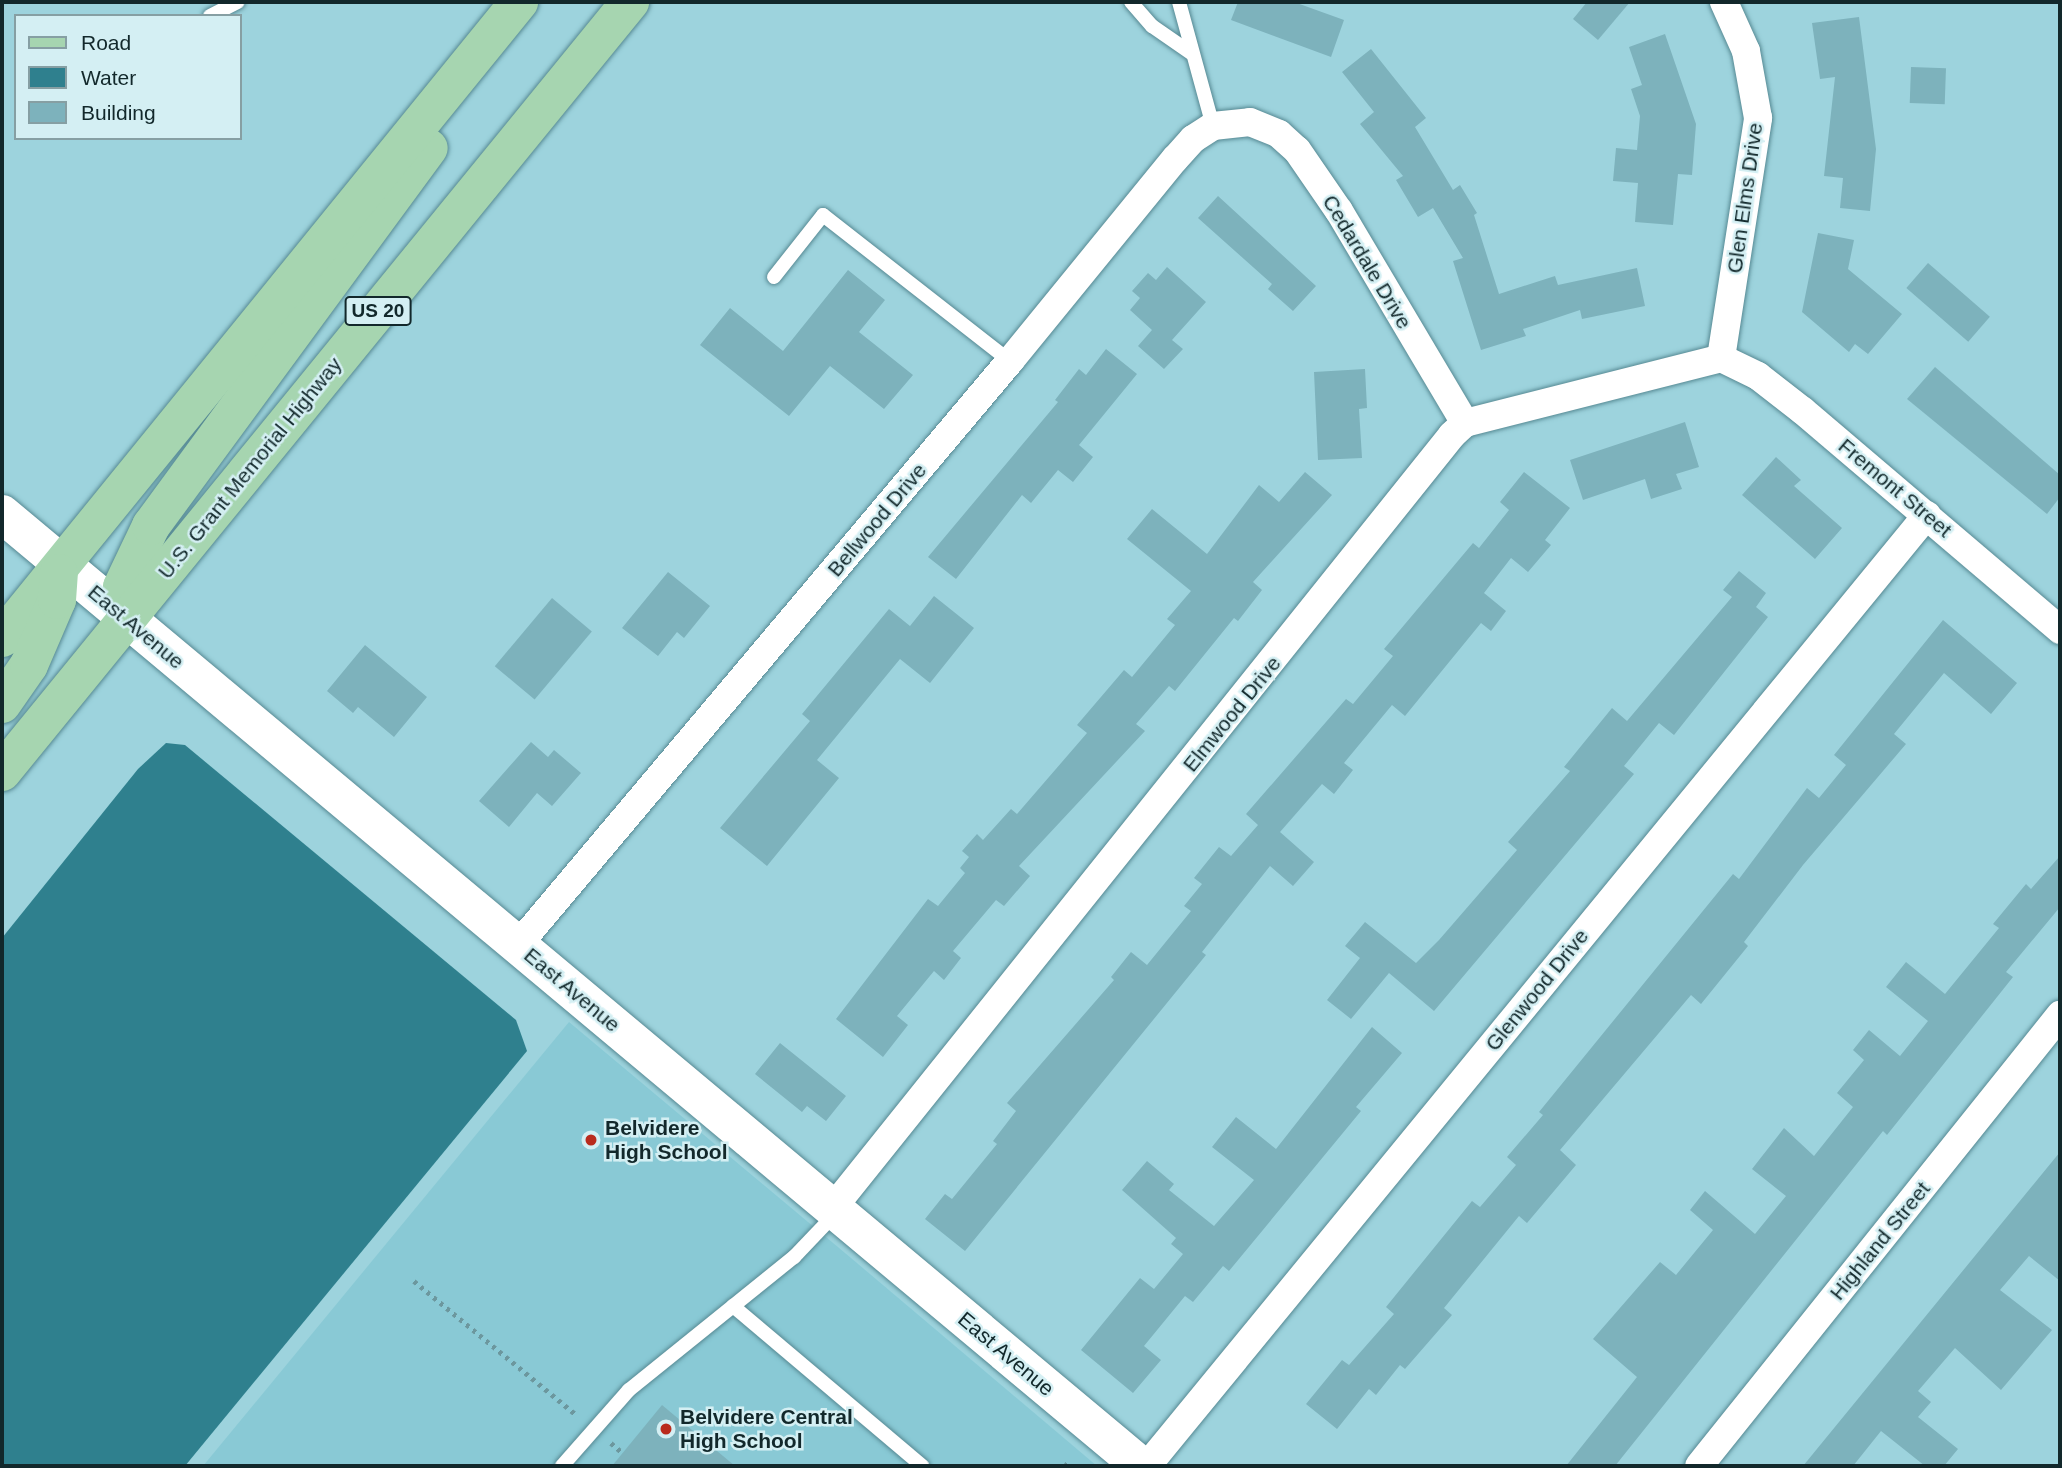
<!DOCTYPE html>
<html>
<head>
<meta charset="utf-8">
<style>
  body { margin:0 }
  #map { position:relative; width:2062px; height:1468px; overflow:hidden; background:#9dd3dd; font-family:Helvetica,sans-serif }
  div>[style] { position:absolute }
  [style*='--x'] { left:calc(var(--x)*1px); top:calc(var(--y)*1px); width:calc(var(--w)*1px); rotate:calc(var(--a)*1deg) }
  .built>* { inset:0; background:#89c9d5 }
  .water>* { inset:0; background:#2f808e }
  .building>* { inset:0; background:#7db2bc; transform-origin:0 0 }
  .path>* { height:4.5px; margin-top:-2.25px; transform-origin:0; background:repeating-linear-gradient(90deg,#6c979e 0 3.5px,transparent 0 8.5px) }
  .roads { filter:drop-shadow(0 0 2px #568993) drop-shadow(0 0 2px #568993) }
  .lane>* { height:14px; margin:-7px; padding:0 7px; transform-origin:7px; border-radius:7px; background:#fff }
  .street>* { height:28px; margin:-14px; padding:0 14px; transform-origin:14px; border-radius:14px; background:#fff }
  .secondary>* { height:38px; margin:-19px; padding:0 19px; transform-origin:19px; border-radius:19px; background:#fff }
  .primary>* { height:38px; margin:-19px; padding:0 19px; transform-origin:19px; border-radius:19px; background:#a6d5b0 }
  .dots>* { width:19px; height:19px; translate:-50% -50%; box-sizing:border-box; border:4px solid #d4eff3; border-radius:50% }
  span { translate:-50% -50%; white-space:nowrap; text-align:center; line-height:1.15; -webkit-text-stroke:5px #d4eff3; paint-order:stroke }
  .shield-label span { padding:2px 5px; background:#d4eff3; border:2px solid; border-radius:5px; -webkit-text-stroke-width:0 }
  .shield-label { font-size:19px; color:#12282b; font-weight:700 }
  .street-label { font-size:21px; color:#12282b }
  .poi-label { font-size:21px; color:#12282b; font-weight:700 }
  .left { translate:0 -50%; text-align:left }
  .frame { position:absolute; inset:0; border:4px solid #12282b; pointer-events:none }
  .legend { position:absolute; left:14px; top:14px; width:228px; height:126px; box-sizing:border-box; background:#d4eff3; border:2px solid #869fa3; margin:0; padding:9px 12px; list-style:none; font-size:21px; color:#12282b }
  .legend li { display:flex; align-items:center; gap:14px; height:35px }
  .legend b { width:35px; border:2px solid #869fa3 }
</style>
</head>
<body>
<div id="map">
  <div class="built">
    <div style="clip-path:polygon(569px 1022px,851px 1258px,1097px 1466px,203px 1466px)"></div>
  </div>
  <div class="water">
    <div style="clip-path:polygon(166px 743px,185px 745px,516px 1020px,527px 1051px,185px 1466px,2px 1466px,2px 938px,138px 769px)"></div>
  </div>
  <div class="building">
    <div style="clip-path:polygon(1238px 2px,1294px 2px,1344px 20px,1331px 57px,1231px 20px)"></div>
    <div style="clip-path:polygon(1587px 2px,1630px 2px,1598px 40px,1573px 19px)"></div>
    <div style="clip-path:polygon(1859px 17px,1876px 149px,1870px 211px,1840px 208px,1843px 178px,1824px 176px,1835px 77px,1820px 79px,1812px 23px)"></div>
    <div style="clip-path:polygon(1665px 34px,1696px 124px,1692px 175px,1678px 174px,1673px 225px,1635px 222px,1638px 183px,1613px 181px,1616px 148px,1637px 150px,1640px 116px,1631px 89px,1642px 85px,1629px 47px)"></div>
    <div style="clip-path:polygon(1371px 49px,1426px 118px,1415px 127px,1453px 190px,1460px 185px,1477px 213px,1474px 215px,1499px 294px,1555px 276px,1558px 285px,1637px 268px,1645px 306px,1582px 319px,1580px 310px,1523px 329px,1526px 336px,1481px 350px,1453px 261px,1463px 258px,1433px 208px,1418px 217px,1396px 180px,1403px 176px,1360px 124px,1374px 112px,1342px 72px)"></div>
    <div style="left:1911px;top:67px;width:35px;height:36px;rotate:2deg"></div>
    <div style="clip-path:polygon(1218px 196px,1316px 286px,1293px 311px,1268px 289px,1272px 284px,1198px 218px)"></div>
    <div style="clip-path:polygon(1818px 233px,1854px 240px,1848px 269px,1902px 314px,1868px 354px,1855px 344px,1849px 352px,1802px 312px)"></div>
    <div style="left:1928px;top:263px;width:82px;height:33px;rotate:41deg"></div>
    <div style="clip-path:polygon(1167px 267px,1206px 302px,1172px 340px,1183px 349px,1164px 369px,1138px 346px,1152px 330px,1130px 310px,1140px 298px,1132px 291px,1148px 273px,1156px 280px)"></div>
    <div style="clip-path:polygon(848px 270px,885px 300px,859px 332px,913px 375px,884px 409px,830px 366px,789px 416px,700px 345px,730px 308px,783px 351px)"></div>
    <div style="clip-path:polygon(1106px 349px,1137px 374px,1079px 445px,1093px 457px,1073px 482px,1058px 470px,1031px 503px,1022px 495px,956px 579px,928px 557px,1058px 402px,1055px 400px,1079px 369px,1086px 375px)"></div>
    <div style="clip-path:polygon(1935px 367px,2060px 475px,2060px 497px,2047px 514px,1907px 399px)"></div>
    <div style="clip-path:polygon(1365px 369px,1367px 408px,1359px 409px,1362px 458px,1318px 460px,1314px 372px)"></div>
    <div style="clip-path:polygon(1685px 422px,1699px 467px,1676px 474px,1682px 489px,1651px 499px,1645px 479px,1583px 500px,1570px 460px)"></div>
    <div style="clip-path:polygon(1776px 457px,1801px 480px,1794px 486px,1842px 528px,1815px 559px,1742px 495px)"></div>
    <div style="clip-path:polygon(1305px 472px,1332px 495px,1253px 582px,1262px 590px,1238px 621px,1234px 618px,1175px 691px,1169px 686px,1136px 724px,1145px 731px,1019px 866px,1030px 876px,1004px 906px,996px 900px,953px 951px,961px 958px,944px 980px,934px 971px,897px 1016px,908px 1025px,883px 1057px,836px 1019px,928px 899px,938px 906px,965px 873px,960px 868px,969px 857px,962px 851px,977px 834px,983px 840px,1011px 809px,1017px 814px,1087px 733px,1077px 725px,1124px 670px,1132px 677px,1175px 625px,1167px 619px,1191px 591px,1127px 539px,1152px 509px,1207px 554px,1259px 485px,1279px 502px)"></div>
    <div style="clip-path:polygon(1524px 472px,1570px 508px,1545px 540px,1551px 545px,1528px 572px,1511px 558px,1484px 593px,1506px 611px,1491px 631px,1481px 623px,1405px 716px,1392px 705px,1344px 763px,1353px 770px,1334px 794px,1322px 784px,1280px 832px,1314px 862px,1293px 886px,1270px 866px,1202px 952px,1206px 955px,965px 1251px,925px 1219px,945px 1194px,952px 1199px,997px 1144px,993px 1141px,1016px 1111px,1007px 1103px,1114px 980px,1111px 977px,1131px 952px,1147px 965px,1191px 911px,1184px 906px,1202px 884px,1194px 878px,1219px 847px,1231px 856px,1258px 825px,1246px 814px,1346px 699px,1353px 704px,1393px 656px,1384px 649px,1473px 543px,1479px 548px,1509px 510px,1500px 502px)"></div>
    <div style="clip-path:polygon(1739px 571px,1766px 593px,1756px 607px,1768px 617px,1674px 735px,1659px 723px,1624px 766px,1634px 774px,1434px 1011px,1389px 973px,1351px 1019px,1327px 1000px,1360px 958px,1345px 946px,1365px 922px,1416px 963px,1439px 940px,1517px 850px,1508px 842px,1570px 771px,1564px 767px,1612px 708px,1627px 721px,1732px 597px,1723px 590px)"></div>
    <div style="clip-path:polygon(668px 572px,710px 606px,684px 638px,677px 632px,658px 656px,622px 628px)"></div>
    <div style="clip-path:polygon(934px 596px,974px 628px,930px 683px,900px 659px,817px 760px,839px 778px,767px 866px,720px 828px,810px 721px,802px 714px,889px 609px,910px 626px)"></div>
    <div style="left:552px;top:598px;width:52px;height:89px;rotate:40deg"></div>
    <div style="clip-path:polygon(1943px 620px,2017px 683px,1991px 714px,1944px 673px,1894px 734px,1906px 744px,1803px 865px,1744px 942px,1748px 946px,1701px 1004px,1691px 995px,1560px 1150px,1576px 1165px,1527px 1223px,1519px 1216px,1444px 1308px,1452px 1315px,1405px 1369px,1400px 1365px,1376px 1395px,1369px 1389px,1337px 1429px,1306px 1404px,1342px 1360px,1349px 1365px,1394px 1314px,1386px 1307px,1472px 1201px,1480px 1207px,1516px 1165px,1507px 1157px,1543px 1115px,1539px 1112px,1733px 874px,1739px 879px,1807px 788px,1819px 798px,1846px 765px,1834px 755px)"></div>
    <div style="clip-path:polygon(365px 645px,427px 697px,394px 737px,358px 707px,353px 713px,327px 691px)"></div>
    <div style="clip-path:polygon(531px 742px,548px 757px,554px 750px,581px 773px,552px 806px,537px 793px,509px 827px,479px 801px)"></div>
    <div style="clip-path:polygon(2060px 856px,2060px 907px,2006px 972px,2013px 977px,1887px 1135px,1883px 1131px,1615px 1466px,1566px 1466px,1637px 1377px,1593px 1339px,1660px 1262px,1676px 1275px,1713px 1230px,1690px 1210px,1705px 1191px,1755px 1234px,1786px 1196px,1752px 1169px,1784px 1128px,1814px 1156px,1853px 1107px,1837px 1093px,1864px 1060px,1853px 1050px,1869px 1030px,1900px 1056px,1928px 1021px,1886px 987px,1906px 962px,1945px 994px,1999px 928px,1993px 924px,2026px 884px,2031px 889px)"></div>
    <div style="clip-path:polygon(1372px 1027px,1402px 1053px,1356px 1107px,1361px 1111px,1229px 1271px,1223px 1266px,1193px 1302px,1185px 1296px,1144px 1346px,1161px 1360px,1133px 1393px,1081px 1350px,1140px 1278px,1154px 1289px,1183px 1254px,1171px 1244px,1176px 1238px,1122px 1190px,1147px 1161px,1174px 1184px,1169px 1190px,1214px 1226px,1254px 1180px,1212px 1147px,1236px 1117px,1276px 1149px)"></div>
    <div style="clip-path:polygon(780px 1043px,846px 1096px,826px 1121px,807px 1106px,802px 1112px,755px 1074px)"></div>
    <div style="clip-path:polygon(2060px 1152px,2060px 1281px,2029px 1256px,2000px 1290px,2052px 1330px,2001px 1390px,1955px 1348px,1918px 1391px,1931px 1402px,1918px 1417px,1958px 1449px,1944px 1466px,1925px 1466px,1881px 1431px,1853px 1466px,1803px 1466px)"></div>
    <div style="clip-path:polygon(662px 1405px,735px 1466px,612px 1466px)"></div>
  </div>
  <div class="path">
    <div style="--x:414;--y:1281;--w:212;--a:39.5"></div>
    <div style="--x:611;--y:1443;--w:16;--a:40"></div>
    <div style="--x:1065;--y:1466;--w:8;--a:-50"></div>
  </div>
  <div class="roads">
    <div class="lane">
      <div style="--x:1131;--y:2;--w:32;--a:49"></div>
      <div style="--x:1152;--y:26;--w:47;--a:34.7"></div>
      <div style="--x:1179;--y:2;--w:129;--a:74.7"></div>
      <div style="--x:210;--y:16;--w:31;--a:-27"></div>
      <div style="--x:774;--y:277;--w:79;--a:-51.7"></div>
      <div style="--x:823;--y:215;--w:237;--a:38"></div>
      <div style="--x:733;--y:1306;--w:248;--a:40.2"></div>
      <div style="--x:562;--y:1466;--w:101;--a:-48.6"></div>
      <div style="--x:629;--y:1390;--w:212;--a:-38.9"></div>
      <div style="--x:794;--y:1257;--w:59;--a:-46.4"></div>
    </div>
    <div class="street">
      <div style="--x:1721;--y:358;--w:41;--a:25.9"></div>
      <div style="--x:1758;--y:376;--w:57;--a:37.9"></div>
      <div style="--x:1803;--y:411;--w:338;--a:40.4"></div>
      <div style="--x:1721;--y:358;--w:243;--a:-81.2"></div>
      <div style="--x:1758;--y:118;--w:68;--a:-100.2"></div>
      <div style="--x:1746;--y:51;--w:54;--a:-114.2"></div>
      <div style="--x:518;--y:945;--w:764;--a:-49.89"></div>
      <div style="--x:1010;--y:361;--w:261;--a:-50.8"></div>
      <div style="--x:1175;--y:159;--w:27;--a:-48"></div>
      <div style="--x:1193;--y:139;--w:24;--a:-33"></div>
      <div style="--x:1213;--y:126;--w:37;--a:-6"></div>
      <div style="--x:1250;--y:122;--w:31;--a:22"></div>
      <div style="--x:1279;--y:134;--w:24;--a:42"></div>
      <div style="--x:1297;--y:150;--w:74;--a:55.5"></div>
      <div style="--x:1339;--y:211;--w:247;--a:59.3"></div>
      <div style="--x:832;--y:1209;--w:992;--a:-51.3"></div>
      <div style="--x:1452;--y:435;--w:18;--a:-43"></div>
      <div style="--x:1465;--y:423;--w:264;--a:-14.2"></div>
      <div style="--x:1147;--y:1466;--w:1230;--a:-50.64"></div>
      <div style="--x:1699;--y:1466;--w:578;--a:-51.32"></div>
    </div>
    <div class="secondary">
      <div style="--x:2;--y:514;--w:1484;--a:39.89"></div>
    </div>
    <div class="primary">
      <div style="--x:126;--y:620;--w:33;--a:-97"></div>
      <div style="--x:122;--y:587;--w:68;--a:-64.6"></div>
      <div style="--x:151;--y:526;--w:469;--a:-53.7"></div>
      <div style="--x:2;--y:638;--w:820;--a:-50.89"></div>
      <div style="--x:2;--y:704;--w:47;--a:-55.3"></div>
      <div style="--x:29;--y:665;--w:71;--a:-66.7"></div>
      <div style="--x:57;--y:600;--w:27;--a:-86"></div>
      <div style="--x:2;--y:772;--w:994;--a:-50.8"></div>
    </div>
  </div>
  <div class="dots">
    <div style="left:591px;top:1140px;background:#b92b1d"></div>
    <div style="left:666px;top:1429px;background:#b92b1d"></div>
  </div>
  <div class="shield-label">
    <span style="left:378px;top:311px">US 20</span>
  </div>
  <div class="street-label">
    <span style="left:1745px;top:198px;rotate:-82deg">Glen Elms Drive</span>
    <span style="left:1367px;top:262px;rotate:59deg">Cedardale Drive</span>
    <span style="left:250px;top:468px;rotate:-51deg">U.S. Grant Memorial Highway</span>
    <span style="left:1895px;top:488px;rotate:40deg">Fremont Street</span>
    <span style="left:877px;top:520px;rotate:-50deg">Bellwood Drive</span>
    <span style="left:136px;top:627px;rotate:40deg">East Avenue</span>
    <span style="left:1232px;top:714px;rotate:-51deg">Elmwood Drive</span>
    <span style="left:572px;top:990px;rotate:40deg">East Avenue</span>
    <span style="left:1537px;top:990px;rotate:-51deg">Glenwood Drive</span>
    <span style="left:1880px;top:1241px;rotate:-51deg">Highland Street</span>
    <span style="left:1006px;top:1354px;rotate:40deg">East Avenue</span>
  </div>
  <div class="poi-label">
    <span class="left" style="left:605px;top:1140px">Belvidere<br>High School</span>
    <span class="left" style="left:680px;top:1429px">Belvidere Central<br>High School</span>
  </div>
  <div class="frame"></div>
  <ul class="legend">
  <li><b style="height:9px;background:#a6d5b0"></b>Road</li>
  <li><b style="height:19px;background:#2f808e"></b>Water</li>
  <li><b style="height:19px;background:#7db2bc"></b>Building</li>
  </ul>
</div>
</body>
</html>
